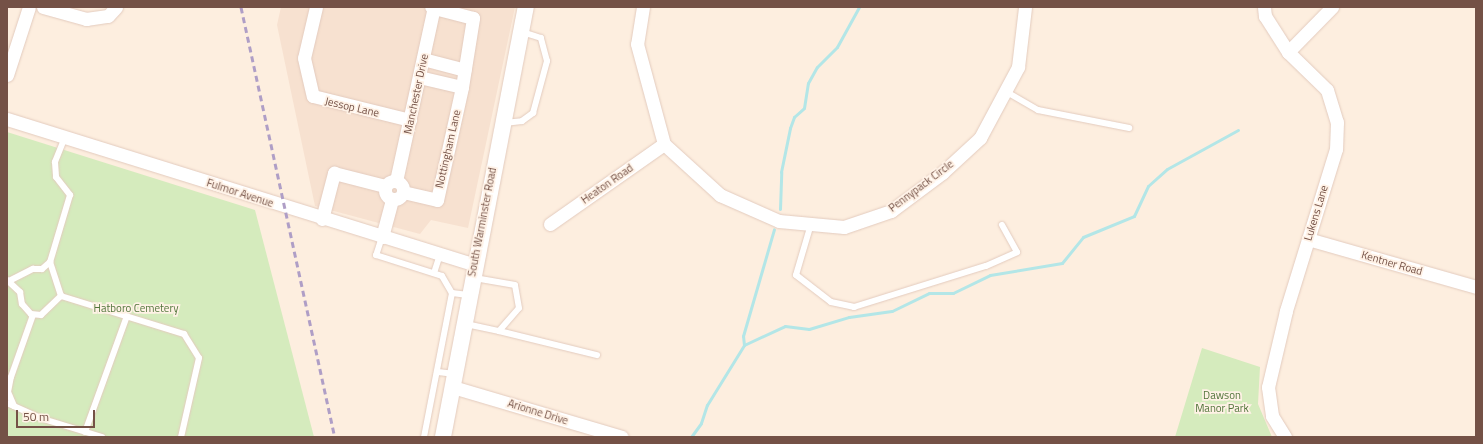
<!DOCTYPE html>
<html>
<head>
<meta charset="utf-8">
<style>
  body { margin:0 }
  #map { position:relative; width:1483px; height:444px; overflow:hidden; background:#fdeedf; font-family:"Titillium Web",sans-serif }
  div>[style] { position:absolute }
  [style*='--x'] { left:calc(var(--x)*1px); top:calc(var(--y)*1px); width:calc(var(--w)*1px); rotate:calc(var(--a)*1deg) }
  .residential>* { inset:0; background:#f7e1d0 }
  .green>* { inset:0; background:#d5ebbd }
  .stream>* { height:3px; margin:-1.5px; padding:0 1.5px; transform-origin:1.5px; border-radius:1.5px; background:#b3e6e7 }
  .roads { filter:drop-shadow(0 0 1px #e3cbbe) drop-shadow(0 0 1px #e3cbbe) }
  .service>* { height:6px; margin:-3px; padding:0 3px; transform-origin:3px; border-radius:3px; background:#fff }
  .minor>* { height:13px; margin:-6.5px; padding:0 6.5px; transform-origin:6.5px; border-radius:6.5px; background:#fff }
  .minor>.ring { margin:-6.5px; padding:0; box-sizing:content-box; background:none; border:13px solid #fff; border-radius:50% }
  .tertiary>* { height:16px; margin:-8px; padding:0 8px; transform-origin:8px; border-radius:8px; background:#fff }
  .rail>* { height:3px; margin-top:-1.5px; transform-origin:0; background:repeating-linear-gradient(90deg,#af9ec6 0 6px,transparent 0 10px) }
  span { translate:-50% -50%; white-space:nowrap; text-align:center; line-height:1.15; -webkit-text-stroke:3.5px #fff2e6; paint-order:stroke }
  .street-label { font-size:11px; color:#745146 }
  .park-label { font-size:11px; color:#52753b }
  .frame { position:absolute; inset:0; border:8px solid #745146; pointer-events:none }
  .scale { position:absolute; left:16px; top:410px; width:79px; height:18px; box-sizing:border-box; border:2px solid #745146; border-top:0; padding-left:5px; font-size:12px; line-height:14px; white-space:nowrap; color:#745146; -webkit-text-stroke:3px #fff2e6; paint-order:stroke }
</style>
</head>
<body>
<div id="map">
  <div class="residential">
    <div style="clip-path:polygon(281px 7px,515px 7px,468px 228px,431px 220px,420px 234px,315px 206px,277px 25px)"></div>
  </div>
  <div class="green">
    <div style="clip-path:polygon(7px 132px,255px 210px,314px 437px,7px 437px)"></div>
    <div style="clip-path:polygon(1202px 348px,1260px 367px,1258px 404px,1272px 437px,1175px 437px)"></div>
  </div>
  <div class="stream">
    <div style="--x:780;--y:209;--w:37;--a:-88"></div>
    <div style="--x:781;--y:172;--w:45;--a:-78.4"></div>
    <div style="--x:790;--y:128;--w:12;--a:-70"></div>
    <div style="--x:794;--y:117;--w:13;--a:-42"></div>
    <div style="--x:804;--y:108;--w:25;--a:-81"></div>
    <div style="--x:808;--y:83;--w:18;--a:-61"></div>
    <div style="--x:817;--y:67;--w:28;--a:-45"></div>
    <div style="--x:837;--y:47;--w:46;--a:-61.2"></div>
    <div style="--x:744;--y:345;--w:45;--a:-24.9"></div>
    <div style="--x:785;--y:326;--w:24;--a:7"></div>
    <div style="--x:809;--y:329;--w:42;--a:-16.7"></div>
    <div style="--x:849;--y:317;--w:43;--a:-7.9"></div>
    <div style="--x:892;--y:311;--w:41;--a:-25.9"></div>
    <div style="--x:929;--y:293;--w:24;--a:0"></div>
    <div style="--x:953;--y:293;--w:41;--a:-25.9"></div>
    <div style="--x:990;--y:275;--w:73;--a:-9.5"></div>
    <div style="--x:1062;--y:263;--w:33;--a:-51"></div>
    <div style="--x:1083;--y:237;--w:55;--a:-22.4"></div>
    <div style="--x:1134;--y:216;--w:33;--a:-65"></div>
    <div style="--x:1148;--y:186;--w:25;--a:-42"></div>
    <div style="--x:1167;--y:169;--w:81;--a:-28.8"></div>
    <div style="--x:691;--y:437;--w:17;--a:-54"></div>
    <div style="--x:701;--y:423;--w:19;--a:-72"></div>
    <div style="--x:707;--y:405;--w:70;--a:-58.3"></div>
    <div style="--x:744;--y:345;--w:9;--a:-96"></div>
    <div style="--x:743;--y:336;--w:111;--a:-73.8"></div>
  </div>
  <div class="roads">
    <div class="service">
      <div style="--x:1005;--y:91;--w:38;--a:30"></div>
      <div style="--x:1038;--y:110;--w:93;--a:11.2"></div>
      <div style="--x:504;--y:123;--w:18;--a:-6"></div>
      <div style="--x:522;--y:121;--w:14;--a:-36"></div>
      <div style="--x:533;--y:113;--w:54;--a:-74.9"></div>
      <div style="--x:547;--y:61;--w:24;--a:-105"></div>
      <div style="--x:541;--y:38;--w:20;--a:-162"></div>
      <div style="--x:65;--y:137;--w:27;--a:112"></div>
      <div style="--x:55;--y:162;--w:15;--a:86"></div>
      <div style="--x:56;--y:177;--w:23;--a:52"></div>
      <div style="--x:70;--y:195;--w:70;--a:106.6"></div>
      <div style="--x:50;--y:262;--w:36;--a:72"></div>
      <div style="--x:61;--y:296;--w:129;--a:17.2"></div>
      <div style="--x:184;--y:334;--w:28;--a:58"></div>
      <div style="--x:199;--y:358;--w:81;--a:102.8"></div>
      <div style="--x:811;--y:224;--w:53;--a:106.4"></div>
      <div style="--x:796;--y:275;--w:44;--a:37.6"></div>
      <div style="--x:831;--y:302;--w:24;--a:12"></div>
      <div style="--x:854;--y:307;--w:138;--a:-17.3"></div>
      <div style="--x:986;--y:266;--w:34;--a:-24"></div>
      <div style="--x:1017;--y:252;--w:31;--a:-119"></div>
      <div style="--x:382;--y:237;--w:19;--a:108"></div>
      <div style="--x:376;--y:255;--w:69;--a:17.7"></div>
      <div style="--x:442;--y:276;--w:20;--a:60"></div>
      <div style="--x:434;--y:273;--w:19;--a:-72"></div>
      <div style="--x:7;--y:280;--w:18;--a:43"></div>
      <div style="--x:20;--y:292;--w:12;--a:81"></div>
      <div style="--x:22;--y:304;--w:13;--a:48"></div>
      <div style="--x:31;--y:314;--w:10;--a:6"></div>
      <div style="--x:41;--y:315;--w:28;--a:-44"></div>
      <div style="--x:9;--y:281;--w:27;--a:-27"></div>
      <div style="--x:33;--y:269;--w:9;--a:0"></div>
      <div style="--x:42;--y:269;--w:11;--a:-41"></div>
      <div style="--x:466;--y:324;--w:34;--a:12"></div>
      <div style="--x:499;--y:331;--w:30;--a:-49"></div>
      <div style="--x:519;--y:308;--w:23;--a:-100"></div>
      <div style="--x:515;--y:285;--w:41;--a:-170.1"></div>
      <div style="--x:499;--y:331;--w:101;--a:13.8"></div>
      <div style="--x:438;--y:372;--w:17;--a:7"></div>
      <div style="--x:7;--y:403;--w:36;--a:24"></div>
      <div style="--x:40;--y:418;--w:65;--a:17"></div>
      <div style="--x:14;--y:406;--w:15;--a:-113"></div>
      <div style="--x:8;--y:392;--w:15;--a:-79"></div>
      <div style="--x:11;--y:377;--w:66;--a:-70.5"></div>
      <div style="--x:85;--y:432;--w:123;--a:-70.1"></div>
      <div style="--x:424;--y:437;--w:147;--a:-79"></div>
      <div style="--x:452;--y:293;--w:16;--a:7"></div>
    </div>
    <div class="minor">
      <div style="--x:43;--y:7;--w:45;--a:15.6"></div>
      <div style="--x:86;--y:19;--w:22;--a:-8"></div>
      <div style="--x:108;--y:16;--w:12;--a:-48"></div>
      <div style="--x:316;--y:7;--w:52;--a:103.2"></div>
      <div style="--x:304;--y:58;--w:39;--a:77"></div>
      <div style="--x:313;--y:96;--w:100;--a:13.9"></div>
      <div style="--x:643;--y:7;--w:37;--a:99"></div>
      <div style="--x:637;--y:44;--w:104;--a:74.9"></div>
      <div style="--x:664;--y:144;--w:76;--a:42.3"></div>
      <div style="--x:720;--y:195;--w:64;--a:23.8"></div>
      <div style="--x:779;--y:221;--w:65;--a:5.3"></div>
      <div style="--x:844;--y:227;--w:50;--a:-18.8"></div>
      <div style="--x:891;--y:211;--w:64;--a:-36.7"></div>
      <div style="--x:942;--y:173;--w:52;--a:-42.6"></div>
      <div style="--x:980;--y:138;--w:81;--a:-61.8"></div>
      <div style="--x:1018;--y:67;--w:60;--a:-83.3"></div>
      <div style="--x:1264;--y:7;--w:9;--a:84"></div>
      <div style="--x:1265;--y:16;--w:43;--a:57.4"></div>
      <div style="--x:1288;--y:52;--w:54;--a:44.3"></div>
      <div style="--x:1327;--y:90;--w:34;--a:73"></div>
      <div style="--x:1337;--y:122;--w:27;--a:92"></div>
      <div style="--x:1336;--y:149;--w:170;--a:107.2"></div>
      <div style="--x:1286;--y:311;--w:78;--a:103.3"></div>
      <div style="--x:1268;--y:387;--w:29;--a:82"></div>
      <div style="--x:1272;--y:416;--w:25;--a:58"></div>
      <div style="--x:1288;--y:52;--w:63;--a:-45.6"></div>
      <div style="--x:423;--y:59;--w:43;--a:14.7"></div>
      <div style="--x:7;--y:75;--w:71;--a:-72.1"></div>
      <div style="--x:419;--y:77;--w:44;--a:13.1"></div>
      <div style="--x:7;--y:119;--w:488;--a:17.3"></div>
      <div class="ring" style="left:385px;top:181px;width:5px;height:5px"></div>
      <div style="--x:396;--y:181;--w:178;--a:-77.7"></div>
      <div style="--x:403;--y:192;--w:35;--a:13"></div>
      <div style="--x:437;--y:200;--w:116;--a:-77.5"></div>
      <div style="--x:462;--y:87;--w:70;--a:-80.9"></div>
      <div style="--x:473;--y:18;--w:43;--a:-165.3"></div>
      <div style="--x:322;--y:219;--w:48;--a:-75.4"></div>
      <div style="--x:334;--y:173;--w:53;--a:14.3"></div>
      <div style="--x:550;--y:224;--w:139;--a:-35.1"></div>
      <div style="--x:382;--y:237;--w:39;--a:-75"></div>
      <div style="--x:1308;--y:239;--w:175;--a:15.9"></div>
      <div style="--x:453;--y:387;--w:176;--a:16.5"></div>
    </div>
    <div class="tertiary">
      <div style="--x:443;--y:437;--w:438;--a:-79.1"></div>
    </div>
  </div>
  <div class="rail">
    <div style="--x:241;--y:7;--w:440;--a:77.7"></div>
  </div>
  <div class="street-label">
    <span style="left:416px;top:94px;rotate:-78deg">Manchester Drive</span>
    <span style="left:352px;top:107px;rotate:13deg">Jessop Lane</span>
    <span style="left:448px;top:149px;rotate:-77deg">Nottingham Lane</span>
    <span style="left:607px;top:184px;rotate:-35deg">Heaton Road</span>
    <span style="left:921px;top:186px;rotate:-37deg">Pennypack Circle</span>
    <span style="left:240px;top:193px;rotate:18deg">Fulmor Avenue</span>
    <span style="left:1316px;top:213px;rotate:-73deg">Lukens Lane</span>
    <span style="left:482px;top:222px;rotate:-79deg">South Warminster Road</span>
    <span style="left:1392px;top:263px;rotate:16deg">Kentner Road</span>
    <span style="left:538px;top:412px;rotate:17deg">Arionne Drive</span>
  </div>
  <div class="park-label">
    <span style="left:136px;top:308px">Hatboro Cemetery</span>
    <span style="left:1222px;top:402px">Dawson<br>Manor Park</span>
  </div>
  <div class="frame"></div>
  <div class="scale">50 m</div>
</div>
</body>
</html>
